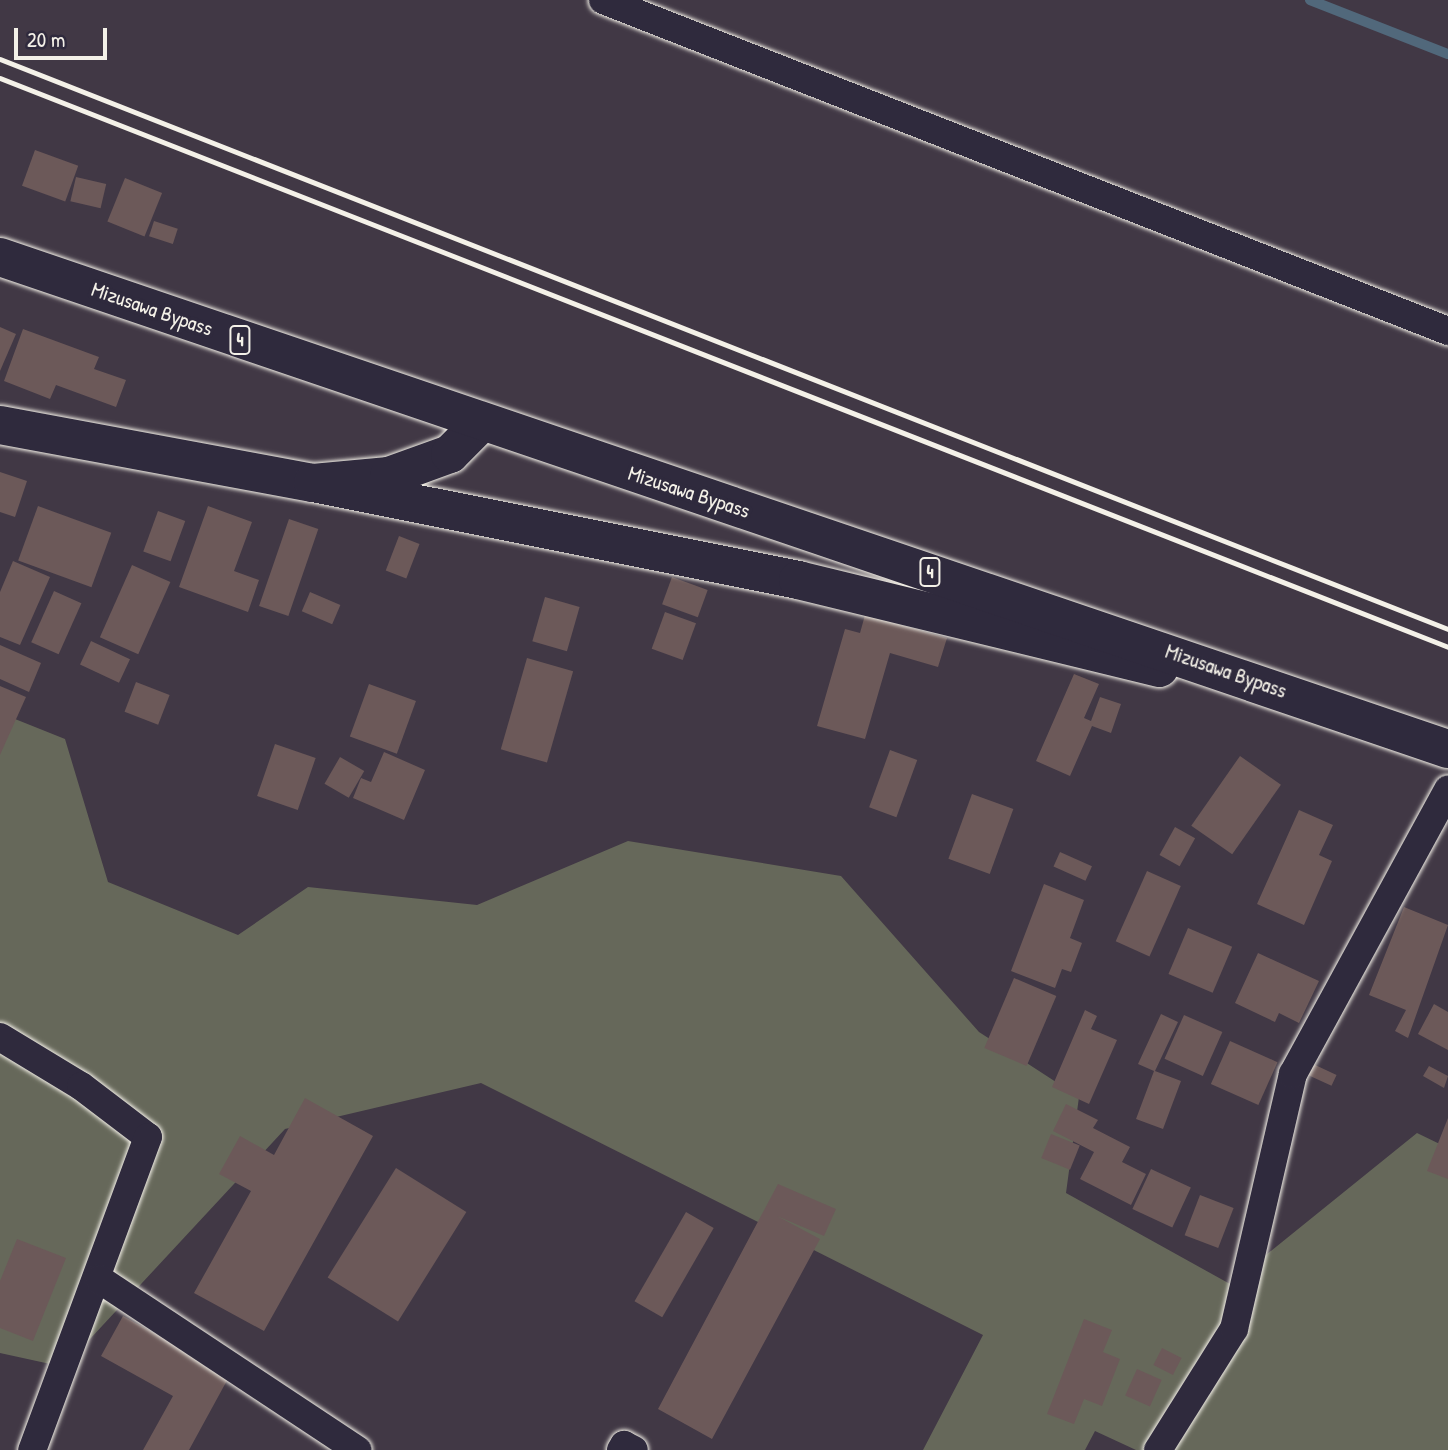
<!DOCTYPE html>
<html>
<head>
<meta charset="utf-8">
<style>
  body { margin:0 }
  #map { position:relative; width:1448px; height:1450px; overflow:hidden; background:#413845; font-family:"Patrick Hand",sans-serif }
  div>[style] { position:absolute }
  [style*='--x'] { left:calc(var(--x)*1px); top:calc(var(--y)*1px); width:calc(var(--w)*1px); rotate:calc(var(--a)*1deg) }
  .green>* { inset:0; background:#66685a }
  .stream>* { height:10px; margin:-5px; padding:0 5px; transform-origin:5px; border-radius:5px; background:#51687b }
  .building>* { inset:0; background:#6c5959; transform-origin:0 0 }
  .roads { filter:drop-shadow(0 0 2px #f4f1e8) drop-shadow(0 0 2px #f4f1e8) }
  .street>* { height:28px; margin:-14px; padding:0 14px; transform-origin:14px; border-radius:14px; background:#2f2a3d }
  .secondary>* { height:38px; margin:-19px; padding:0 19px; transform-origin:19px; border-radius:19px; background:#2f2a3d }
  .highway>* { height:38px; margin:-19px; padding:0 19px; transform-origin:19px; border-radius:19px; background:#2f2a3d }
  .rail>* { height:5px; margin:-2.5px; padding:0 2.5px; transform-origin:2.5px; border-radius:2.5px; background:#f4f1e8 }
  span { translate:-50% -50%; white-space:nowrap; text-align:center; line-height:1.15; -webkit-text-stroke:7px #2f2a3d; paint-order:stroke }
  .shield-label span { padding:2px 5px; background:#2f2a3d; border:2px solid; border-radius:5px; -webkit-text-stroke-width:0 }
  .shield-label { font-size:19px; color:#f4f1e8; font-weight:700 }
  .street-label { font-size:21px; color:#f4f1e8 }
  .scale { position:absolute; left:14px; top:28px; width:93px; height:32px; box-sizing:border-box; border:4px solid #f4f1e8; border-top:0; padding-left:9px; font-size:21px; line-height:24px; white-space:nowrap; color:#f4f1e8; -webkit-text-stroke:5px #2f2a3d; paint-order:stroke }
</style>
</head>
<body>
<div id="map">
  <div class="green">
    <div style="clip-path:polygon(0 713px,65px 739px,108px 882px,238px 935px,308px 887px,477px 905px,628px 841px,841px 876px,979px 1032px,1079px 1097px,1066px 1193px,1230px 1284px,1417px 1133px,1448px 1148px,1448px 1450px,1136px 1450px,1095px 1431px,1085px 1450px,923px 1450px,983px 1335px,481px 1083px,285px 1129px,64px 1367px,0 1353px)"></div>
  </div>
  <div class="stream">
    <div style="--x:1310;--y:0;--w:148;--a:21.4"></div>
  </div>
  <div class="building">
    <div style="left:35px;top:150px;width:46px;height:38px;rotate:20deg"></div>
    <div style="left:76px;top:177px;width:31px;height:25px;rotate:13deg"></div>
    <div style="left:125px;top:178px;width:40px;height:47px;rotate:22deg"></div>
    <div style="left:154px;top:221px;width:25px;height:16px;rotate:18deg"></div>
    <div style="clip-path:polygon(0 327px,16px 334px,0 371px)"></div>
    <div style="clip-path:polygon(23px 329px,99px 357px,94px 369px,126px 380px,116px 407px,56px 385px,50px 399px,4px 381px)"></div>
    <div style="clip-path:polygon(0 472px,27px 481px,15px 517px,0 512px)"></div>
    <div style="left:38px;top:506px;width:78px;height:58px;rotate:20deg"></div>
    <div style="clip-path:polygon(208px 506px,252px 522px,234px 571px,259px 580px,248px 612px,179px 587px)"></div>
    <div style="left:158px;top:511px;width:29px;height:43px;rotate:20deg"></div>
    <div style="left:289px;top:519px;width:31px;height:92px;rotate:19deg"></div>
    <div style="left:399px;top:536px;width:22px;height:37px;rotate:21deg"></div>
    <div style="clip-path:polygon(13px 561px,50px 577px,20px 645px,0 637px,0 592px)"></div>
    <div style="left:132px;top:565px;width:42px;height:79px;rotate:24deg"></div>
    <div style="left:672px;top:577px;width:38px;height:29px;rotate:20deg"></div>
    <div style="left:54px;top:591px;width:30px;height:56px;rotate:24deg"></div>
    <div style="left:310px;top:592px;width:33px;height:21px;rotate:23deg"></div>
    <div style="left:545px;top:597px;width:36px;height:46px;rotate:16deg"></div>
    <div style="left:665px;top:612px;width:33px;height:39px;rotate:20deg"></div>
    <div style="clip-path:polygon(865px 615px,947px 638px,938px 667px,890px 653px,865px 739px,817px 726px,845px 629px,860px 633px)"></div>
    <div style="left:91px;top:641px;width:43px;height:26px;rotate:25deg"></div>
    <div style="clip-path:polygon(0 645px,41px 663px,29px 692px,0 679px)"></div>
    <div style="left:527px;top:658px;width:48px;height:95px;rotate:16deg"></div>
    <div style="clip-path:polygon(1074px 674px,1099px 684px,1084px 718px,1091px 721px,1100px 697px,1121px 704px,1111px 733px,1092px 726px,1070px 776px,1036px 761px)"></div>
    <div style="left:136px;top:682px;width:36px;height:32px;rotate:21deg"></div>
    <div style="left:369px;top:684px;width:50px;height:56px;rotate:20deg"></div>
    <div style="clip-path:polygon(0 686px,26px 697px,0 755px)"></div>
    <div style="left:275px;top:744px;width:43px;height:55px;rotate:19deg"></div>
    <div style="left:890px;top:750px;width:29px;height:61px;rotate:20deg"></div>
    <div style="clip-path:polygon(384px 752px,425px 770px,404px 820px,353px 798px,361px 778px,371px 782px)"></div>
    <div style="left:1240px;top:756px;width:50px;height:85px;rotate:35deg"></div>
    <div style="left:340px;top:757px;width:28px;height:31px;rotate:30deg"></div>
    <div style="left:972px;top:794px;width:44px;height:69px;rotate:20deg"></div>
    <div style="clip-path:polygon(1299px 810px,1333px 825px,1319px 855px,1332px 861px,1304px 925px,1257px 904px)"></div>
    <div style="left:1175px;top:827px;width:23px;height:32px;rotate:29deg"></div>
    <div style="left:1060px;top:852px;width:35px;height:16px;rotate:24deg"></div>
    <div style="left:1147px;top:871px;width:37px;height:77px;rotate:24deg"></div>
    <div style="clip-path:polygon(1044px 884px,1084px 900px,1070px 938px,1082px 943px,1071px 972px,1062px 969px,1055px 988px,1011px 971px)"></div>
    <div style="clip-path:polygon(1404px 907px,1448px 925px,1408px 1038px,1395px 1031px,1406px 1010px,1369px 995px)"></div>
    <div style="left:1188px;top:928px;width:48px;height:50px;rotate:23deg"></div>
    <div style="clip-path:polygon(1258px 953px,1319px 981px,1299px 1023px,1279px 1013px,1275px 1022px,1235px 1003px)"></div>
    <div style="left:1014px;top:978px;width:46px;height:76px;rotate:23deg"></div>
    <div style="clip-path:polygon(1434px 1004px,1448px 1012px,1448px 1050px,1418px 1034px)"></div>
    <div style="clip-path:polygon(1085px 1010px,1097px 1016px,1091px 1029px,1117px 1040px,1089px 1104px,1052px 1087px)"></div>
    <div style="clip-path:polygon(1161px 1014px,1178px 1022px,1155px 1071px,1181px 1081px,1163px 1129px,1136px 1119px,1154px 1071px,1138px 1064px)"></div>
    <div style="left:1184px;top:1015px;width:42px;height:48px;rotate:24deg"></div>
    <div style="left:1230px;top:1041px;width:52px;height:47px;rotate:24deg"></div>
    <div style="left:1313px;top:1064px;width:26px;height:12px;rotate:25deg"></div>
    <div style="clip-path:polygon(1429px 1066px,1448px 1076px,1444px 1088px,1423px 1076px)"></div>
    <div style="clip-path:polygon(305px 1098px,373px 1136px,264px 1331px,194px 1293px,251px 1191px,219px 1174px,240px 1136px,274px 1155px)"></div>
    <div style="clip-path:polygon(1066px 1104px,1098px 1120px,1093px 1128px,1130px 1147px,1122px 1162px,1146px 1174px,1131px 1205px,1080px 1179px,1094px 1152px,1053px 1131px)"></div>
    <div style="clip-path:polygon(1448px 1118px,1448px 1179px,1427px 1171px)"></div>
    <div style="left:1051px;top:1134px;width:31px;height:26px;rotate:22deg"></div>
    <div style="left:396px;top:1168px;width:83px;height:129px;rotate:32deg"></div>
    <div style="left:1151px;top:1169px;width:44px;height:44px;rotate:25deg"></div>
    <div style="clip-path:polygon(778px 1184px,836px 1209px,824px 1236px,777px 1216px,820px 1239px,712px 1439px,658px 1409px)"></div>
    <div style="left:1200px;top:1195px;width:36px;height:43px;rotate:21deg"></div>
    <div style="left:686px;top:1212px;width:32px;height:103px;rotate:30deg"></div>
    <div style="clip-path:polygon(17px 1239px,66px 1258px,33px 1341px,0 1328px,0 1281px)"></div>
    <div style="clip-path:polygon(123px 1316px,230px 1375px,189px 1450px,143px 1450px,173px 1396px,101px 1356px)"></div>
    <div style="clip-path:polygon(1084px 1319px,1112px 1330px,1103px 1352px,1120px 1359px,1102px 1406px,1084px 1399px,1074px 1424px,1047px 1414px)"></div>
    <div style="left:1162px;top:1348px;width:22px;height:19px;rotate:27deg"></div>
    <div style="left:1137px;top:1369px;width:27px;height:29px;rotate:24deg"></div>
  </div>
  <div class="roads">
    <div class="street">
      <div style="--x:603;--y:0;--w:908;--a:21.39"></div>
      <div style="--x:0;--y:1037;--w:95;--a:31.2"></div>
      <div style="--x:81;--y:1086;--w:84;--a:37.3"></div>
      <div style="--x:148;--y:1137;--w:334;--a:110.3"></div>
      <div style="--x:99;--y:1279;--w:310;--a:33.5"></div>
      <div style="--x:621;--y:1450;--w:6;--a:-59"></div>
      <div style="--x:624;--y:1445;--w:11;--a:27"></div>
      <div style="--x:1158;--y:1450;--w:143;--a:-57.9"></div>
      <div style="--x:1234;--y:1329;--w:262;--a:-77"></div>
      <div style="--x:1293;--y:1074;--w:324;--a:-61.4"></div>
    </div>
    <div class="secondary">
      <div style="--x:0;--y:425;--w:318;--a:10.5"></div>
      <div style="--x:313;--y:483;--w:76;--a:-5.3"></div>
      <div style="--x:389;--y:476;--w:65;--a:-19.8"></div>
      <div style="--x:450;--y:454;--w:44;--a:-45"></div>
      <div style="--x:313;--y:483;--w:495;--a:11.3"></div>
      <div style="--x:798;--y:580;--w:372;--a:13.7"></div>
    </div>
    <div class="highway">
      <div style="--x:0;--y:257;--w:1529;--a:18.77"></div>
    </div>
  </div>
  <div class="rail">
    <div style="--x:0;--y:59;--w:1556;--a:21.49"></div>
    <div style="--x:0;--y:78;--w:1556;--a:21.45"></div>
  </div>
  <div class="shield-label">
    <span style="left:240px;top:340px">4</span>
    <span style="left:930px;top:572px">4</span>
  </div>
  <div class="street-label">
    <span style="left:152px;top:309px;rotate:19deg">Mizusawa Bypass</span>
    <span style="left:689px;top:492px;rotate:18deg">Mizusawa Bypass</span>
    <span style="left:1226px;top:671px;rotate:19deg">Mizusawa Bypass</span>
  </div>
  <div class="scale">20 m</div>
</div>
</body>
</html>
